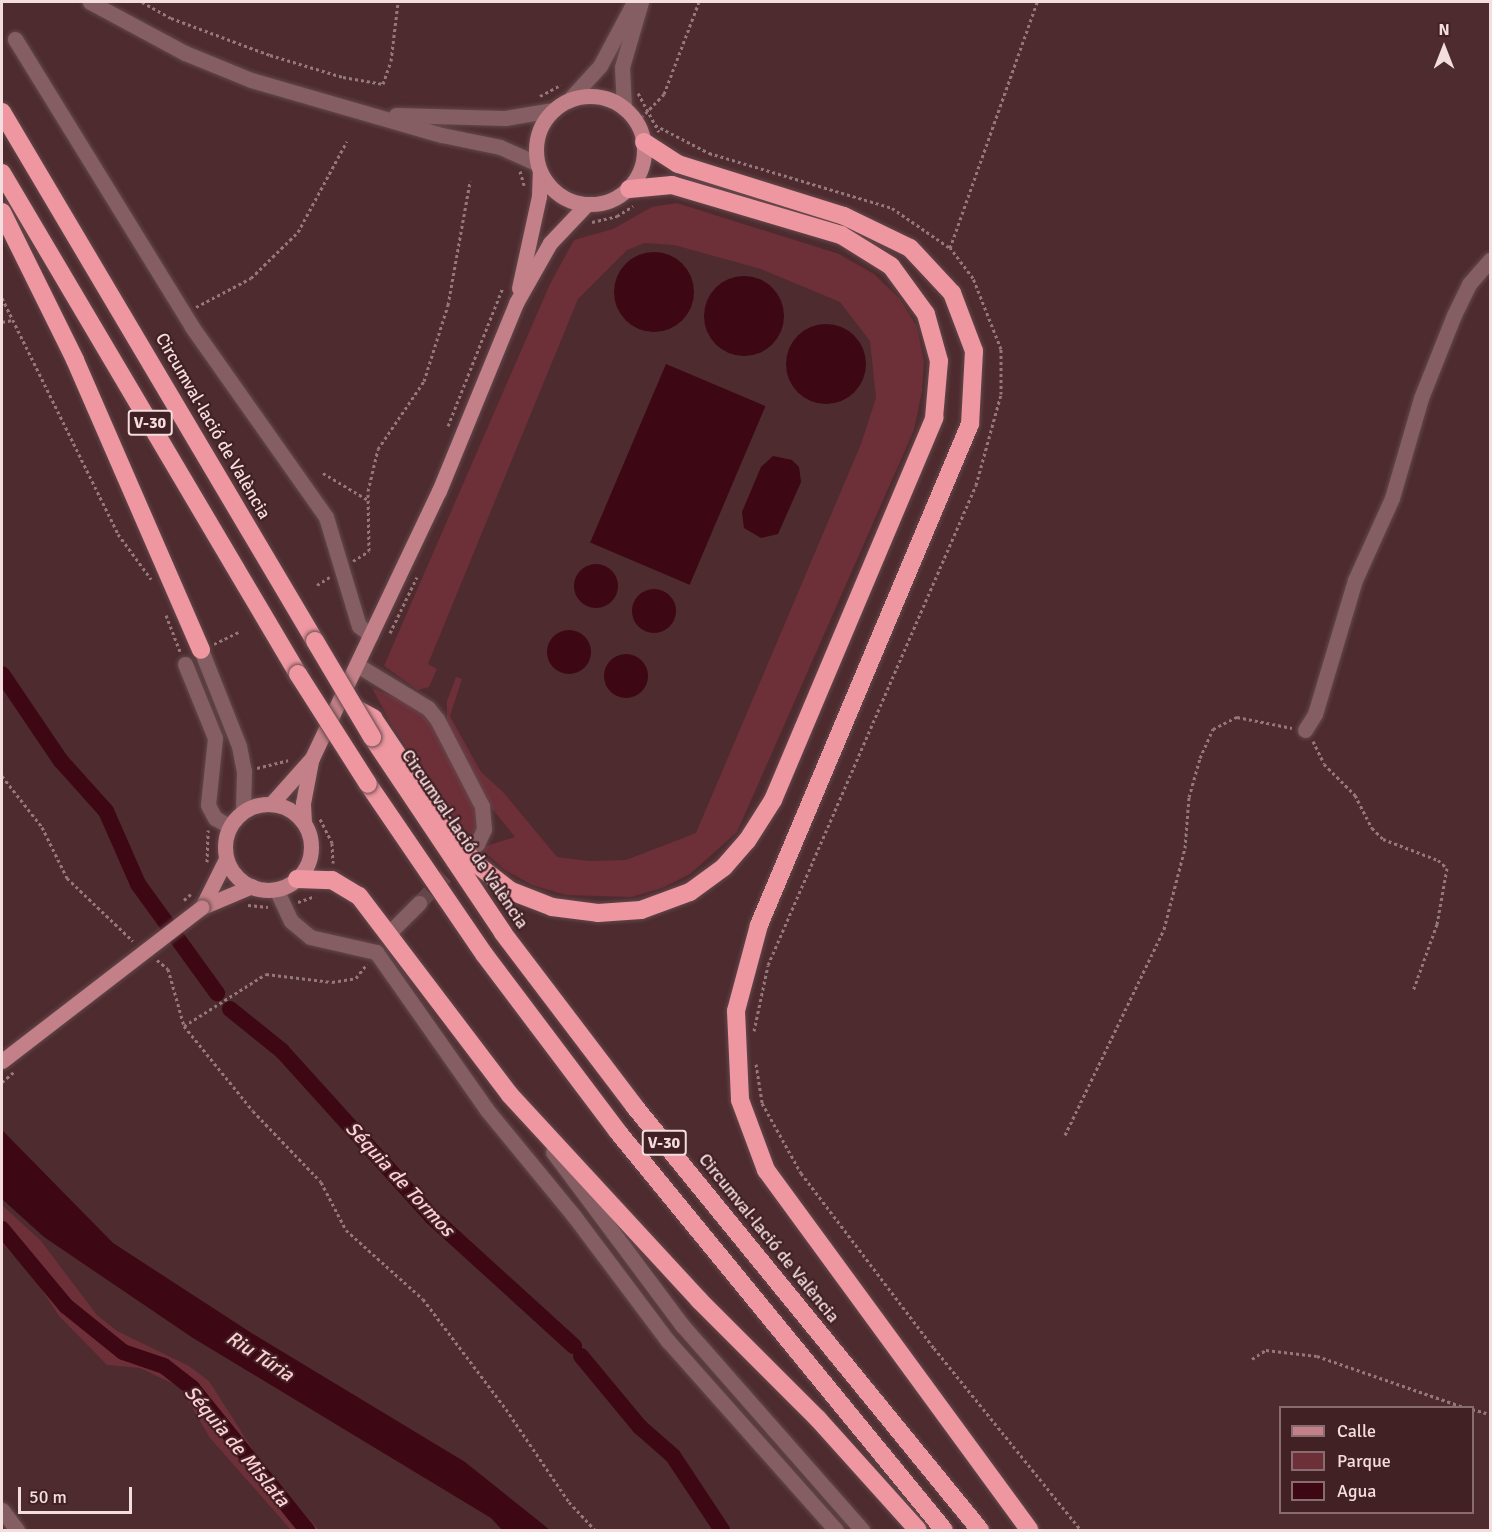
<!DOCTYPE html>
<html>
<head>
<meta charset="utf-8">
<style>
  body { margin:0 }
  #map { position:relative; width:1492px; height:1532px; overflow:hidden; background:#4d2b2f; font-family:Signika,sans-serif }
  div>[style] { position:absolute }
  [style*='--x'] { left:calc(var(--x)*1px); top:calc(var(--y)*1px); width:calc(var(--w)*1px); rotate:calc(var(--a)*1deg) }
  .green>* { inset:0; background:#6d2f38 }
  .water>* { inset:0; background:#3d0714; transform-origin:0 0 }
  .round { border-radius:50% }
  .canal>* { height:16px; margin:-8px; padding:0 8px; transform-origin:8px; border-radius:8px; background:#3d0714 }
  .minor-tunnel>* { height:15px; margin-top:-7.5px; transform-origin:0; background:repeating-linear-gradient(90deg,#664649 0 15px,transparent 0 23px) }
  .path>* { height:3px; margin-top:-1.5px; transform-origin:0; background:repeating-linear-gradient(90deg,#95787b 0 3px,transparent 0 6px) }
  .roads { filter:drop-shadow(0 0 2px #63484b) drop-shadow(0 0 2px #63484b) }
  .minor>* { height:15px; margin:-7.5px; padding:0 7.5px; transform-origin:7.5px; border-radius:7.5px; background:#845e62 }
  .major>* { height:15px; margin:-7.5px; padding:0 7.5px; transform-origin:7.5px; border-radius:7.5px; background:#c48088 }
  .major>.ring { margin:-7.5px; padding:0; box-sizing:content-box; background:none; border:15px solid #c48088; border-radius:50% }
  .highway>* { height:18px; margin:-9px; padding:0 9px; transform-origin:9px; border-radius:9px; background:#ee97a1 }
  .path-bridge>* { height:3px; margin-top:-1.5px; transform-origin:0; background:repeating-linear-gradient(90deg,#95787b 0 3px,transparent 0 6px) }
  .bridges { filter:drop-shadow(0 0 2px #63484b) drop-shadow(0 0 2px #63484b) }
  .major-bridge>* { height:15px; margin:-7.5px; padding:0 7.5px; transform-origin:7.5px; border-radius:7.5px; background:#c48088 }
  .highway-bridge>* { height:18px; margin:-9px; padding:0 9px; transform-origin:9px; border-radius:9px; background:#ee97a1 }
  span { translate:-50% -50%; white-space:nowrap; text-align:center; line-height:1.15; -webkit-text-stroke:4.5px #422125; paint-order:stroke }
  .shield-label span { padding:2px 4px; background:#422125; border:2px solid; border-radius:4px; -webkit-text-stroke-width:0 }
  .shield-label { font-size:16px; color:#f3dddf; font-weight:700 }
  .street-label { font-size:18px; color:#f3dddf }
  .water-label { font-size:20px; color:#fdced2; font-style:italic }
  .frame { position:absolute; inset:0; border:3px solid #f3dddf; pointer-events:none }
  .legend { position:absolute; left:1279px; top:1406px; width:195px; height:108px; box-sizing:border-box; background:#422125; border:2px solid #896c6f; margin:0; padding:8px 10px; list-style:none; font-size:18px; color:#f3dddf }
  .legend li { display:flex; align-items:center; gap:12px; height:30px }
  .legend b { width:30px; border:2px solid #896c6f }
  .north { position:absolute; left:1414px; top:18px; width:60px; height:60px; -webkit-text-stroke:4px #422125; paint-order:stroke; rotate:0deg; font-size:16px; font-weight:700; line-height:24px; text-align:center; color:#f3dddf }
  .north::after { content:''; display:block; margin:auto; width:21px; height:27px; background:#f3dddf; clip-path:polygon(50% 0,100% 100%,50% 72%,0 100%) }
  .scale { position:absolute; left:18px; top:1487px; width:114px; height:27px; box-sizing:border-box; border:3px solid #f3dddf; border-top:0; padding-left:8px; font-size:18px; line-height:21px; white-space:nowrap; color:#f3dddf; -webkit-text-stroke:4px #422125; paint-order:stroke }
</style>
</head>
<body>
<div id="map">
  <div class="green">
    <div style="clip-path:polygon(677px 203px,839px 254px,874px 274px,900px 299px,917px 327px,924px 361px,922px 391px,914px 430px,737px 832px,690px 874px,662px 888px,631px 897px,566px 895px,532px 885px,505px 870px,480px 848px,515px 837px,485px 800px,447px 722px,447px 701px,456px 677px,462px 679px,450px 716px,481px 772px,503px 792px,557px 857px,589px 861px,626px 860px,696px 833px,861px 444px,876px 398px,870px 341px,840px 302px,761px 269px,674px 245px,645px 243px,627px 250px,578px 299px,428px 664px,437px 669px,429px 687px,418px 690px,384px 666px,550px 284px,574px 240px,613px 229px,652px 207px)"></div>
    <div style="clip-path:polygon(372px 688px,416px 707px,429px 719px,476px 809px,478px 822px,473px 838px,453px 817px,390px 722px)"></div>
    <div style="clip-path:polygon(2px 1205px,41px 1241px,97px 1315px,117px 1331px,189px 1366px,209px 1381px,265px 1469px,319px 1530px,291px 1530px,210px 1438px,180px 1387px,140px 1368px,107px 1365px,59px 1316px,33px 1276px,2px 1243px)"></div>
  </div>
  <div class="water">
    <div class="round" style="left:614px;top:252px;width:80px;height:80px"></div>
    <div class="round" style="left:704px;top:276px;width:80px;height:80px"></div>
    <div class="round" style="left:786px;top:324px;width:80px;height:80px"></div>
    <div style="left:666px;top:364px;width:108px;height:194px;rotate:23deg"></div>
    <div style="clip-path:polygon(773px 456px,792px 460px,799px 467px,801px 482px,778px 534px,761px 538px,744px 528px,742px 512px,761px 467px)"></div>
    <div class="round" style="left:574px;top:564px;width:44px;height:44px"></div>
    <div class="round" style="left:632px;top:589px;width:44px;height:44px"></div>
    <div class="round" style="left:547px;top:630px;width:44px;height:44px"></div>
    <div class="round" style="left:604px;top:654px;width:44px;height:44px"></div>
    <div style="clip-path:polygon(2px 1130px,113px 1243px,253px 1334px,465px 1462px,550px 1530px,502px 1530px,491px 1518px,193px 1338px,44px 1237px,2px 1199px)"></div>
  </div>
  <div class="canal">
    <div style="--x:2;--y:674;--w:105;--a:55.9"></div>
    <div style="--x:61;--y:761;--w:67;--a:48"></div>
    <div style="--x:106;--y:811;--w:80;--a:66.3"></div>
    <div style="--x:138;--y:884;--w:135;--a:54.1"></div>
    <div style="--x:230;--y:1009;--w:67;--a:38.9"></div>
    <div style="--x:282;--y:1051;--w:224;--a:47.9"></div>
    <div style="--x:432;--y:1217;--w:192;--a:42.3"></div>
    <div style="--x:2;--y:1229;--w:100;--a:50.3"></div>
    <div style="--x:66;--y:1306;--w:73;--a:38.9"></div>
    <div style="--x:123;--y:1352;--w:43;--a:18.9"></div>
    <div style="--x:164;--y:1366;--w:36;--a:38"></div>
    <div style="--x:192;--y:1388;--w:183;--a:51"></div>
    <div style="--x:581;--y:1356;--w:92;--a:50.3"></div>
    <div style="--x:640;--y:1427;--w:44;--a:41.3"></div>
    <div style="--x:673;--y:1456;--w:89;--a:56.5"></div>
  </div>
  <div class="minor-tunnel">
    <div style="--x:419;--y:903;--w:66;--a:-45.6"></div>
  </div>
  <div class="path">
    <div style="--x:142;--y:2;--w:33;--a:29"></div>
    <div style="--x:171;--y:18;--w:106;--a:20.5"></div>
    <div style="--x:270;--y:55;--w:76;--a:16.8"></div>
    <div style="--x:343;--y:77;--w:41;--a:9.9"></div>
    <div style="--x:383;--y:84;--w:24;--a:-71"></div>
    <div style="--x:391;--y:61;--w:59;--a:-83.2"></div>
    <div style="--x:638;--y:93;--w:44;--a:61.7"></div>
    <div style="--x:540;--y:96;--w:24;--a:-28"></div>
    <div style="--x:637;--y:122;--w:39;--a:-46"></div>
    <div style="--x:664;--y:94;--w:98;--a:-69.2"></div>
    <div style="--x:655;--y:125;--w:61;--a:27.4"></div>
    <div style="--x:709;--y:153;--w:191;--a:16.7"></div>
    <div style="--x:892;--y:208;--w:70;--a:34.6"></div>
    <div style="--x:520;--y:171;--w:15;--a:74"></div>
    <div style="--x:592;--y:222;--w:26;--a:-13"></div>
    <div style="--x:617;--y:216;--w:19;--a:-32"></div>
    <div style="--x:2;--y:298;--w:263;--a:63.8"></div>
    <div style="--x:118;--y:534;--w:56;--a:53.7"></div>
    <div style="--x:196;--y:307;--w:62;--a:-27.8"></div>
    <div style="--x:251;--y:278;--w:66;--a:-44.4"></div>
    <div style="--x:298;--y:232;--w:103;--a:-61.7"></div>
    <div style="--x:2;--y:322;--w:11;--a:-10"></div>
    <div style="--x:448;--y:426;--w:149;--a:-68.4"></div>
    <div style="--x:323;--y:473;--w:52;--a:31"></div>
    <div style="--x:353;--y:561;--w:19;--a:-32"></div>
    <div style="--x:369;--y:551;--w:60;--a:-91"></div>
    <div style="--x:368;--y:491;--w:43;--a:-76.6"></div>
    <div style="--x:378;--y:449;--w:82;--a:-55.9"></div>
    <div style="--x:424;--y:381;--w:80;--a:-72.5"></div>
    <div style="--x:448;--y:305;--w:126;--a:-79.9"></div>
    <div style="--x:317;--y:585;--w:15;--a:-32"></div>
    <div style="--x:166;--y:615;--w:39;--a:69"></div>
    <div style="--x:390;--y:633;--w:62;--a:-64.3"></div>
    <div style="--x:214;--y:644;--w:28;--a:-26"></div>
    <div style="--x:1313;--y:741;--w:25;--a:64"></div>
    <div style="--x:1324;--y:764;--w:44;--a:45"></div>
    <div style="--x:1355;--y:795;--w:37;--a:63"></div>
    <div style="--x:1372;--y:828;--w:16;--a:45"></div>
    <div style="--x:1383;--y:839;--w:59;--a:20.9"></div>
    <div style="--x:1438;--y:860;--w:12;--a:42"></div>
    <div style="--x:1447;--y:868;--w:57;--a:100.1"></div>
    <div style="--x:1437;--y:924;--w:71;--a:109.7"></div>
    <div style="--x:257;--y:768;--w:32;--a:-14"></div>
    <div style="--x:2;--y:776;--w:65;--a:51.9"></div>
    <div style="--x:42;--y:827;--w:57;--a:63.9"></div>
    <div style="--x:67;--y:878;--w:91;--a:43.7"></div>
    <div style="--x:320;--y:819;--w:27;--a:63"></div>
    <div style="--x:332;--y:843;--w:20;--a:87"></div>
    <div style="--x:207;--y:862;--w:32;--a:-88"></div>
    <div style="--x:298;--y:902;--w:18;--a:-19"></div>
    <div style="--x:248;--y:905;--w:20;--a:6"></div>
    <div style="--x:157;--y:960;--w:14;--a:39"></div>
    <div style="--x:168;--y:969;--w:59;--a:74.3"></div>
    <div style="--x:184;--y:1026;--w:109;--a:50.9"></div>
    <div style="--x:253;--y:1111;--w:98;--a:46.2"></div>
    <div style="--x:321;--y:1182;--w:54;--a:62.5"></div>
    <div style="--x:346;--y:1230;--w:103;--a:41.9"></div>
    <div style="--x:423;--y:1299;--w:138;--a:53"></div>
    <div style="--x:506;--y:1409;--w:112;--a:55.9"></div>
    <div style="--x:569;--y:1502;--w:38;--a:47"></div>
    <div style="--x:184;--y:1026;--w:97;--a:-32.4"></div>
    <div style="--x:266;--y:974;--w:66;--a:6.9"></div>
    <div style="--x:332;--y:982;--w:24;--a:-9"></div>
    <div style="--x:356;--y:978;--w:18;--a:-52"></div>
    <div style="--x:754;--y:1031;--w:67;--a:-78"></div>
    <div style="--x:768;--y:965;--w:523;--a:-66.57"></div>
    <div style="--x:976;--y:485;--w:94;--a:-74.6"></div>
    <div style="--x:1001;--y:394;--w:45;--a:-90"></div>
    <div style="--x:1001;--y:349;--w:76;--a:-111.5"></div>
    <div style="--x:973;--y:278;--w:38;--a:-127"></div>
    <div style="--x:950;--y:248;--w:261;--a:-70.5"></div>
    <div style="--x:756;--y:1064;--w:39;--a:81"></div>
    <div style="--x:762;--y:1103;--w:80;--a:60.9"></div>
    <div style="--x:801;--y:1173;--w:220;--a:52.8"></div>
    <div style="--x:934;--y:1348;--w:234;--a:51.1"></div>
    <div style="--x:1065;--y:1135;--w:229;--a:-64.3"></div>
    <div style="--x:1164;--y:929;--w:84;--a:-75.5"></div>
    <div style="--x:1185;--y:848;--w:51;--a:-85.5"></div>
    <div style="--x:1189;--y:797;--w:41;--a:-74.2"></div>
    <div style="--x:1200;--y:758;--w:32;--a:-66"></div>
    <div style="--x:1213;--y:729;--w:27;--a:-27"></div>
    <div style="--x:1237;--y:717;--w:56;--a:11.3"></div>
    <div style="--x:1252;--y:1359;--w:17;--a:-33"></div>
    <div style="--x:1266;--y:1350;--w:51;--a:6.7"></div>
    <div style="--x:1317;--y:1356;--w:158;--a:19.2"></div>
    <div style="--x:1472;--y:1409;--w:19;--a:16"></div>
  </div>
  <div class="roads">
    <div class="minor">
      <div style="--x:90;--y:2;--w:108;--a:28.2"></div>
      <div style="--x:185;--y:53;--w:71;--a:22.2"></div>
      <div style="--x:251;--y:80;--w:199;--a:16.1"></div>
      <div style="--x:442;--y:135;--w:59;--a:11.7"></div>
      <div style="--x:500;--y:147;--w:39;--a:24"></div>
      <div style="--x:15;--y:39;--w:338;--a:58.4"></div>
      <div style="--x:192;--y:327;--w:232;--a:54.8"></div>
      <div style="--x:326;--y:517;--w:114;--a:73.2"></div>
      <div style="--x:359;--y:626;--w:15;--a:37"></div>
      <div style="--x:568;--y:101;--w:47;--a:-47.6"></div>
      <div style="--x:600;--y:66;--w:72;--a:-62"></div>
      <div style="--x:624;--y:108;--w:41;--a:-92.8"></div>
      <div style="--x:622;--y:67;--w:68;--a:-73.7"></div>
      <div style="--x:396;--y:115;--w:109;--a:1.6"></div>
      <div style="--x:505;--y:118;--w:49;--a:-9.5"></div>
      <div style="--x:201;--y:650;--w:103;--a:68.4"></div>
      <div style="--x:239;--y:746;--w:25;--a:79"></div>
      <div style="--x:244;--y:771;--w:40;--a:91.4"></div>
      <div style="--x:185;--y:664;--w:80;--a:67.9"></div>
      <div style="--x:215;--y:738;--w:67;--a:96"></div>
      <div style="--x:208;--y:805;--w:15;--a:62"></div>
      <div style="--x:215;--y:818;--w:16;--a:30"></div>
      <div style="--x:357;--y:665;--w:83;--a:31.2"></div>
      <div style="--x:428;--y:708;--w:14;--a:51"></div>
      <div style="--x:437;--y:719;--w:98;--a:62.7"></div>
      <div style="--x:482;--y:806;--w:23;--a:85"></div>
      <div style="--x:484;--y:829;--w:17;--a:115"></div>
      <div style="--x:1305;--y:730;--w:19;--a:-58"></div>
      <div style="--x:1315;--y:714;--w:140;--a:-73.4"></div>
      <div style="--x:1355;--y:580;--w:90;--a:-65.7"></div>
      <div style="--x:1392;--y:498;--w:104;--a:-73.8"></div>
      <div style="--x:1421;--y:398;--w:89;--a:-68.3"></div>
      <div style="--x:1454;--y:315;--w:34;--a:-64"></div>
      <div style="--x:1469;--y:284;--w:32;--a:-49"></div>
      <div style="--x:276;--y:889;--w:35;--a:65"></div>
      <div style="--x:291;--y:921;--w:25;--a:40"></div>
      <div style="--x:310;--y:937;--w:68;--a:12.8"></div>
      <div style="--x:376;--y:952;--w:193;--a:54.9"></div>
      <div style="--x:487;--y:1110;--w:137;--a:50.6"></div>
      <div style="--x:574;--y:1216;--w:156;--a:53.1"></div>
      <div style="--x:668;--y:1341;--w:253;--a:48.4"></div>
      <div style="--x:388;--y:934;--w:44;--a:-45"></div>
      <div style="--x:553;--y:1152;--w:216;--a:53.3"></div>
      <div style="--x:682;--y:1325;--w:273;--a:48.7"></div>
      <div style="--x:2;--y:1510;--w:25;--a:53"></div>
    </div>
    <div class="major">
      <div class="ring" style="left:536px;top:96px;width:93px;height:93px"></div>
      <div style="--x:519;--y:288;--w:94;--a:-77.7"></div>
      <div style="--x:539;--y:196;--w:25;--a:-88"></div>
      <div style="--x:271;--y:804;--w:62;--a:-48.3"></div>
      <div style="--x:312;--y:758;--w:296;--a:-64.6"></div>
      <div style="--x:439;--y:491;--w:203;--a:-67.7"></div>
      <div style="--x:516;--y:303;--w:69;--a:-60.5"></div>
      <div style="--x:550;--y:243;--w:52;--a:-46.5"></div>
      <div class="ring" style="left:225px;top:804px;width:71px;height:71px"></div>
      <div style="--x:304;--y:823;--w:20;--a:-93"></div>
      <div style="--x:303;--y:803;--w:43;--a:-79.2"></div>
      <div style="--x:202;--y:907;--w:54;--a:-63.4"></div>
      <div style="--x:202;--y:907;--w:54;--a:-22.8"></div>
    </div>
    <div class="highway">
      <div style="--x:2;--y:112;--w:615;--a:59.39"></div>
      <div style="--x:644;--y:142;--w:40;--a:32.9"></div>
      <div style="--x:678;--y:164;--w:174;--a:17.4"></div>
      <div style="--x:844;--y:216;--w:73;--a:25.9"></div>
      <div style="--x:910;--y:248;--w:62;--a:47"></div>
      <div style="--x:952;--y:293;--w:62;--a:69.2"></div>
      <div style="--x:974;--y:351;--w:73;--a:93.1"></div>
      <div style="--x:970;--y:424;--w:544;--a:112.84"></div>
      <div style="--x:759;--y:925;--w:89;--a:105"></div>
      <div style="--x:736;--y:1011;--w:89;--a:87.4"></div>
      <div style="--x:740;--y:1100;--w:75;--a:69.6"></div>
      <div style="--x:766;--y:1170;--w:446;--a:53.8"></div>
      <div style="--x:2;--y:173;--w:582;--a:59.42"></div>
      <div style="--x:2;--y:212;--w:165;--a:63.7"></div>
      <div style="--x:75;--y:360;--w:316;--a:66.5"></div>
      <div style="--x:355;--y:708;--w:21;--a:29"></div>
      <div style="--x:373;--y:718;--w:138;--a:56.2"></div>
      <div style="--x:450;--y:833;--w:39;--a:50"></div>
      <div style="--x:475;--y:863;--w:46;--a:37.9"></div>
      <div style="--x:511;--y:891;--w:44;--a:21.3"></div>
      <div style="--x:552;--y:907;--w:46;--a:7.4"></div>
      <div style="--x:598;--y:913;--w:43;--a:-4"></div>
      <div style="--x:641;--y:910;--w:52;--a:-20.2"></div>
      <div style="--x:690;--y:892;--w:42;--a:-36.3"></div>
      <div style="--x:724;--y:867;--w:35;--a:-49"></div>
      <div style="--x:747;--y:841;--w:49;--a:-57.6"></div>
      <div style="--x:773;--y:800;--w:415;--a:-67.1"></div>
      <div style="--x:934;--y:418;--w:57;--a:-85"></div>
      <div style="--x:939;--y:361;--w:49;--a:-105.5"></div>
      <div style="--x:926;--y:314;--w:59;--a:-126.1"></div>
      <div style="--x:891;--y:266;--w:59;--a:-148.2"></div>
      <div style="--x:841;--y:235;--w:176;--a:-163.5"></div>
      <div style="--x:672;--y:185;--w:43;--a:174.7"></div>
      <div style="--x:372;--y:737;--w:236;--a:56.2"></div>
      <div style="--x:503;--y:933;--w:218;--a:52.8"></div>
      <div style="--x:635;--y:1107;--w:546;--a:50.8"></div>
      <div style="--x:368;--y:784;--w:206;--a:55.7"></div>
      <div style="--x:484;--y:954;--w:223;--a:53"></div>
      <div style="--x:618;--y:1132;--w:514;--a:50.68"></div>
      <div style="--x:297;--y:879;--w:35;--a:2"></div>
      <div style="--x:332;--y:880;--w:31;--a:31"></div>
      <div style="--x:359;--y:896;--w:250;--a:52.8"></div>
      <div style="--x:510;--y:1095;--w:279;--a:47.3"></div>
      <div style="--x:699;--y:1300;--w:168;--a:45"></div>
      <div style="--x:818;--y:1419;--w:149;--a:48"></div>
    </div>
  </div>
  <div class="path-bridge">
    <div style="--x:184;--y:900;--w:11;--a:-41"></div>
    <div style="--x:2;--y:1082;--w:16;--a:-40"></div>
  </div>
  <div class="bridges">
    <div class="major-bridge">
      <div style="--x:2;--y:1061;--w:252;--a:-37.6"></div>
    </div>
    <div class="highway-bridge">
      <div style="--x:315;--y:641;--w:112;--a:59.3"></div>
      <div style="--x:298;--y:674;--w:130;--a:57.5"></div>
    </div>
  </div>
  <div class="shield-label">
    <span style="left:150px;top:423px">V-30</span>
    <span style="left:664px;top:1143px">V-30</span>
  </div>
  <div class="street-label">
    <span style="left:213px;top:426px;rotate:60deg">Circumval·lació de València</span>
    <span style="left:465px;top:839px;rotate:56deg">Circumval·lació de València</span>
    <span style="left:769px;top:1238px;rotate:51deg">Circumval·lació de València</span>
  </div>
  <div class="water-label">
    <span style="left:400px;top:1179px;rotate:47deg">Séquia de Tormos</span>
    <span style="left:260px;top:1356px;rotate:33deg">Riu Túria</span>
    <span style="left:237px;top:1446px;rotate:50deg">Séquia de Mislata</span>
  </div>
  <div class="frame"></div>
  <ul class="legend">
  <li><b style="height:8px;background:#c48088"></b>Calle</li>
  <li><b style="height:16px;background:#6d2f38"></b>Parque</li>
  <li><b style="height:16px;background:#3d0714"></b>Agua</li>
  </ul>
  <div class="north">N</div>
  <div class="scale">50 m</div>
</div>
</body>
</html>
